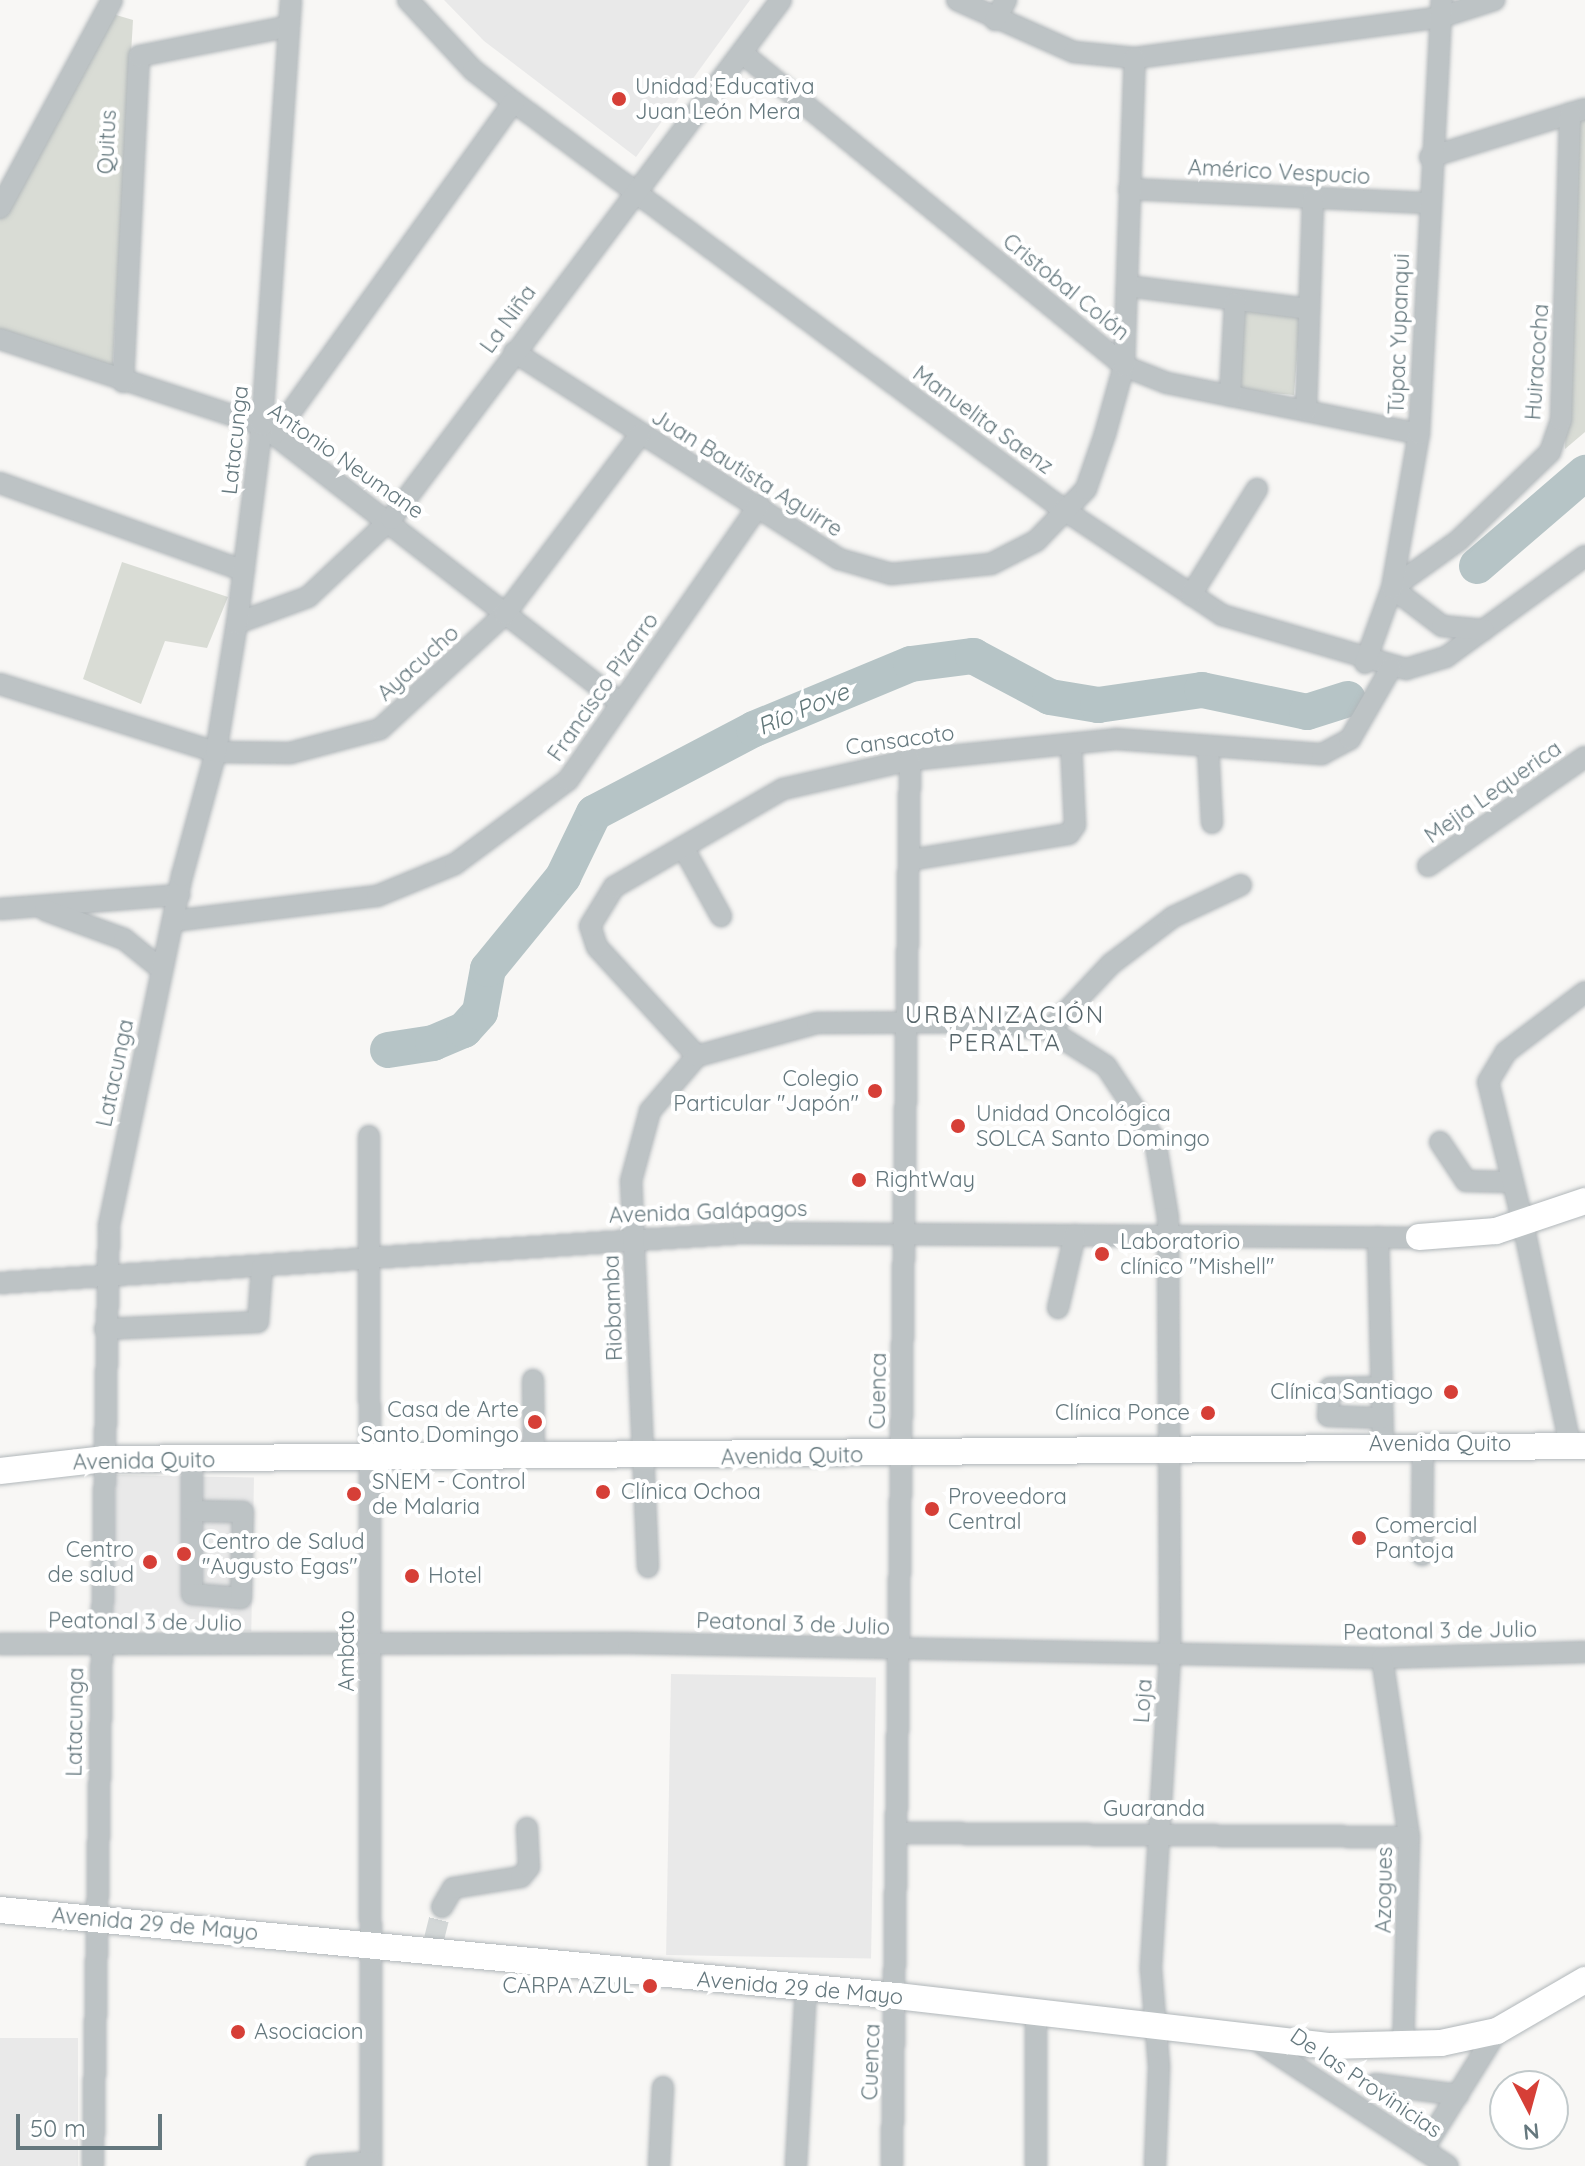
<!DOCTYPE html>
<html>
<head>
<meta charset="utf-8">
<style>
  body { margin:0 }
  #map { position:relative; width:1585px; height:2166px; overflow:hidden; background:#f8f7f5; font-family:Quicksand,sans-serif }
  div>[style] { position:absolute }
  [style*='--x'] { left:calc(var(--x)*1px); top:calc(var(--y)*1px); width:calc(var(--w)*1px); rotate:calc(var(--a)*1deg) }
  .built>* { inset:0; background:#e9e9e9; transform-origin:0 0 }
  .green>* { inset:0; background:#d9dcd5; transform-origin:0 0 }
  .river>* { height:36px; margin:-18px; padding:0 18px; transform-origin:18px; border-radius:18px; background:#b6c4c6 }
  .minor-tunnel>* { height:20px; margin-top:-10px; transform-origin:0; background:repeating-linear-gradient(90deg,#d3d7d7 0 20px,transparent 0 30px) }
  .roads { filter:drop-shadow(0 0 2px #b1b7ba) drop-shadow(0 0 2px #b1b7ba) }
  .minor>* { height:20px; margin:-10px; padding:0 10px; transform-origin:10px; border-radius:10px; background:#bdc3c5 }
  .major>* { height:26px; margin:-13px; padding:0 13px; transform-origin:13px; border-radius:13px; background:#fff }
  .dots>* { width:22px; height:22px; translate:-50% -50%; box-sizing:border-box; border:4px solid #fff; border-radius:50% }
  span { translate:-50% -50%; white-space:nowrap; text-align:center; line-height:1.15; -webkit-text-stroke:8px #fff; paint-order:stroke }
  .poi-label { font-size:22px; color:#65787e }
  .left { translate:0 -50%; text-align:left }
  .right { translate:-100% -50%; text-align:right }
  .street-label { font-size:22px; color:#65787e }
  .water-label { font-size:24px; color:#607678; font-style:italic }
  .neighbourhood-label { font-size:24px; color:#56656a; letter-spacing:2px }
  .north { position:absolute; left:1489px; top:2070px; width:80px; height:80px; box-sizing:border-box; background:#fff; border:2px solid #c1c9cb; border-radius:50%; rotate:174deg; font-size:22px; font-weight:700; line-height:32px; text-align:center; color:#65787e }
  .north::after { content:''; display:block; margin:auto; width:28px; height:36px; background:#d63f37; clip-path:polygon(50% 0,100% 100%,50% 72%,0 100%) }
  .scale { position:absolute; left:16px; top:2114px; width:146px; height:36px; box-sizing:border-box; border:4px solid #65787e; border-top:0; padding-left:10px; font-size:24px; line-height:28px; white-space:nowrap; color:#65787e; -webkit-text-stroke:6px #fff; paint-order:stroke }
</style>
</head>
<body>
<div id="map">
  <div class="built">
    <div style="clip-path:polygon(444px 0,750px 0,636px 157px,484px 41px)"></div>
    <div style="left:115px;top:1475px;width:139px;height:154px;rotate:1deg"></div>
    <div style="left:671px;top:1674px;width:205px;height:281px;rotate:1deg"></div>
    <div style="left:78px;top:2038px;width:128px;height:78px;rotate:90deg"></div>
  </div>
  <div class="green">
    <div style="clip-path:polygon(106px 12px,133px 20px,112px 379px,0 339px,0 208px)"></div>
    <div style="clip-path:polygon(1585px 116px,1585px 432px,1565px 449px,1575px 119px)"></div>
    <div style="left:1241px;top:310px;width:60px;height:80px;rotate:5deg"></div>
    <div style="clip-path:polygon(122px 562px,228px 597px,207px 648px,165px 641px,141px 704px,83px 679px)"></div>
  </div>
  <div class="river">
    <div style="--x:1477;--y:566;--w:143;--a:-40.7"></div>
    <div style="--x:388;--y:1050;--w:46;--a:-8.8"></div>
    <div style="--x:433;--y:1043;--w:34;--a:-23"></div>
    <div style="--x:464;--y:1030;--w:24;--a:-48"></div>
    <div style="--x:480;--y:1012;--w:44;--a:-79.5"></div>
    <div style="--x:488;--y:969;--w:119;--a:-50.8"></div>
    <div style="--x:563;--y:877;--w:71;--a:-64.2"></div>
    <div style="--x:594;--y:813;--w:181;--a:-27.7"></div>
    <div style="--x:754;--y:729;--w:170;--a:-22.5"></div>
    <div style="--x:911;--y:664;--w:63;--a:-7.4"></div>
    <div style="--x:973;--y:656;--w:87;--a:28"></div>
    <div style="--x:1050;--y:697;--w:49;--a:9.5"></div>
    <div style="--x:1098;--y:705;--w:105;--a:-8.2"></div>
    <div style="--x:1202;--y:690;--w:107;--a:11.8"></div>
    <div style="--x:1307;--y:712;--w:43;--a:-17.6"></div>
  </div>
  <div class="minor-tunnel">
    <div style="--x:434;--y:1939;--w:33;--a:-76"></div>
  </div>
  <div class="roads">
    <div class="minor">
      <div style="--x:408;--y:0;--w:96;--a:47.1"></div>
      <div style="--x:473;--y:70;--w:52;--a:38"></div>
      <div style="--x:514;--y:102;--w:685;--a:36.57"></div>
      <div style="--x:1064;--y:510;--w:190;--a:33.6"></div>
      <div style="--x:1222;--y:615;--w:192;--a:16.4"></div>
      <div style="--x:1406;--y:669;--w:42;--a:-16.7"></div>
      <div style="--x:1446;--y:657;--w:172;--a:-36"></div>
      <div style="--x:957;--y:0;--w:128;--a:24"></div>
      <div style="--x:1074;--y:52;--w:61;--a:5.6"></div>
      <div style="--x:1135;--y:58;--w:309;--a:-7.6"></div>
      <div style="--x:1441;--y:17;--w:56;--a:-17.8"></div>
      <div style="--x:995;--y:20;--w:23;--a:-61"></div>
      <div style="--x:742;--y:53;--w:494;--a:39.3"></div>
      <div style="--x:1124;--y:366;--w:46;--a:21.6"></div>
      <div style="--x:1167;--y:383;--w:257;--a:11.4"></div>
      <div style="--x:1430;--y:157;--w:162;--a:-17.2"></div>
      <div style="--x:1129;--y:189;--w:298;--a:2.7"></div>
      <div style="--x:0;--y:208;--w:236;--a:-61.7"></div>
      <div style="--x:1127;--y:286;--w:183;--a:7.2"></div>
      <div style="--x:0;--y:339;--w:276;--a:18.2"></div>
      <div style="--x:262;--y:425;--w:453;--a:37.8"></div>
      <div style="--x:514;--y:352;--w:385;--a:32.5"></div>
      <div style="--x:839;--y:559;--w:54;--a:16.1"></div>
      <div style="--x:891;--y:574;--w:100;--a:-5.7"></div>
      <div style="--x:991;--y:564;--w:51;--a:-27.1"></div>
      <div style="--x:1036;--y:541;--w:72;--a:-46.1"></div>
      <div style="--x:1086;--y:489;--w:58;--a:-70.9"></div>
      <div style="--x:1105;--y:434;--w:71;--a:-74.4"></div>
      <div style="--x:1124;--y:366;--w:308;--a:-88"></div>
      <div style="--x:123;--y:382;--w:326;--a:-87.2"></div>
      <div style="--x:139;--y:56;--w:149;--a:-11.2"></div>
      <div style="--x:1230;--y:396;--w:93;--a:-86.9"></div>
      <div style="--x:1306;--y:411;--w:213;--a:-88.1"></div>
      <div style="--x:275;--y:434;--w:409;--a:-54.3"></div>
      <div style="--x:0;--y:483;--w:259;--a:19.8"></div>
      <div style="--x:1392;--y:588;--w:82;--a:-35.6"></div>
      <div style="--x:1459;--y:540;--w:127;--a:-44"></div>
      <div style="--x:1550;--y:452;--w:34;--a:-71"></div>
      <div style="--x:1561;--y:420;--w:307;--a:-88.3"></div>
      <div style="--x:1392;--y:588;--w:63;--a:37.2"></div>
      <div style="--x:1442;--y:626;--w:42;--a:5.4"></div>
      <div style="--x:1191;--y:595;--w:125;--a:-58.1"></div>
      <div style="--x:237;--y:623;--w:76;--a:-20.1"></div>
      <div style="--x:308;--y:597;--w:114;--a:-43.2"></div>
      <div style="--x:391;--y:519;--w:649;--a:-53.08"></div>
      <div style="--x:1365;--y:663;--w:80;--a:-70.2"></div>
      <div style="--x:1392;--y:588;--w:156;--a:-80.1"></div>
      <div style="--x:1419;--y:434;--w:435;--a:-87"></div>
      <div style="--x:0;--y:684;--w:226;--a:17.5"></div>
      <div style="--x:216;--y:752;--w:74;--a:0.8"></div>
      <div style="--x:290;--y:753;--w:93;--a:-14.9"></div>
      <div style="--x:380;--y:729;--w:170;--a:-42.6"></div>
      <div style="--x:505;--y:614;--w:224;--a:-53"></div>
      <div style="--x:1208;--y:746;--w:77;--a:87"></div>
      <div style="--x:683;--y:847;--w:79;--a:61.2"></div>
      <div style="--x:910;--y:860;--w:161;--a:-9.3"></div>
      <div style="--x:1069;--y:834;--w:11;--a:-56"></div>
      <div style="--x:1075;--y:825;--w:81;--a:-92.8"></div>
      <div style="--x:1428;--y:866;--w:191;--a:-34.8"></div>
      <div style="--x:0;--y:909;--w:180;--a:-4.5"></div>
      <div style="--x:45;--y:910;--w:84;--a:20.2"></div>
      <div style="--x:124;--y:939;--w:48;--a:39"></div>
      <div style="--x:173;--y:921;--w:206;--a:-7"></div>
      <div style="--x:377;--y:896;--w:84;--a:-22.3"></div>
      <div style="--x:455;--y:864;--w:141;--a:-36.6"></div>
      <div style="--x:568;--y:780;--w:335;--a:-55.2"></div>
      <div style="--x:1049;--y:1030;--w:91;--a:-46.8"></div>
      <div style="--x:1111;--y:964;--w:78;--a:-37.2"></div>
      <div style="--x:1173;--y:917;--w:75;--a:-25.2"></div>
      <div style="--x:697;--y:1056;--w:148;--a:-132.5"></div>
      <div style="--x:597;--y:947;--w:22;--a:-108"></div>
      <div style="--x:590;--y:926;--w:46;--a:-58.4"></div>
      <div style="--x:614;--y:887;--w:195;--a:-30.1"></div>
      <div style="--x:783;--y:789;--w:130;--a:-12.9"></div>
      <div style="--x:910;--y:760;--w:207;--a:-5.8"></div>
      <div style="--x:1116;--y:739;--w:207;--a:4.2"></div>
      <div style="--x:1322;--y:754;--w:32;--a:-28"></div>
      <div style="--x:1350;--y:739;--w:82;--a:-60"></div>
      <div style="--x:369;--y:1136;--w:1030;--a:89.89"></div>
      <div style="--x:1440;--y:1142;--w:47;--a:56.3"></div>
      <div style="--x:1466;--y:1181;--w:43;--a:1.3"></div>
      <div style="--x:1522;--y:1219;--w:141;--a:-103.9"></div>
      <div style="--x:1488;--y:1082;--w:35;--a:-59"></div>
      <div style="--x:1506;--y:1052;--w:99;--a:-37.2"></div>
      <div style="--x:1524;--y:1228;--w:222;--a:78"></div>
      <div style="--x:1378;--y:1237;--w:207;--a:88.6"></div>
      <div style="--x:0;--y:1283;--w:745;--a:-3.85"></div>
      <div style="--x:743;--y:1233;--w:691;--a:0.41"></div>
      <div style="--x:1058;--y:1308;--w:75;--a:-76.9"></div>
      <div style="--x:105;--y:1329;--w:153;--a:-2.6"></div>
      <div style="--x:258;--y:1322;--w:55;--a:-85.8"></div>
      <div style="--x:533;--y:1380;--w:78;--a:89.3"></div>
      <div style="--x:1382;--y:1387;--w:52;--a:178.9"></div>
      <div style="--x:1330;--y:1388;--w:28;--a:94"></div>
      <div style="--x:1328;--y:1416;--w:54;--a:2.1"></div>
      <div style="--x:192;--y:1460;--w:134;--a:90"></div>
      <div style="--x:192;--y:1594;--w:49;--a:4.7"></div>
      <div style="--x:241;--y:1598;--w:86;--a:-88.7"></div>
      <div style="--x:243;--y:1512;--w:51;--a:-178.9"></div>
      <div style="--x:1422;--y:1555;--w:111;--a:-89.5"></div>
      <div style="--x:648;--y:1567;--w:386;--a:-92.5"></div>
      <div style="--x:631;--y:1181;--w:73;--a:-74.8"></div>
      <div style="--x:650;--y:1111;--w:72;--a:-49.5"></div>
      <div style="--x:697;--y:1056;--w:124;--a:-15.4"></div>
      <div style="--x:817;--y:1023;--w:177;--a:-0.3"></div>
      <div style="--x:994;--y:1022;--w:56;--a:8.3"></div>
      <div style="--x:1049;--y:1030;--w:67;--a:32.3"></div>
      <div style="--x:1106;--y:1066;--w:89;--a:56.5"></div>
      <div style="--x:1155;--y:1140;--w:79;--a:80.5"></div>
      <div style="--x:1168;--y:1218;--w:438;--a:89.7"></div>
      <div style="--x:1170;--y:1656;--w:314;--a:93.5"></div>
      <div style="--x:1151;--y:1969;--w:98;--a:85.3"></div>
      <div style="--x:1159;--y:2067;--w:99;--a:92.3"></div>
      <div style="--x:0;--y:1644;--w:628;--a:-0.09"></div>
      <div style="--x:628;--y:1643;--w:754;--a:1.14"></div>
      <div style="--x:1382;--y:1658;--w:203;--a:-1.7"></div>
      <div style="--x:1382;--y:1658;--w:181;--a:81.4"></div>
      <div style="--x:1409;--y:1837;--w:209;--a:91.6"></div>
      <div style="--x:898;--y:1833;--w:511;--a:0.45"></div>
      <div style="--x:442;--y:1907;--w:22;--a:-60"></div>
      <div style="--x:453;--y:1888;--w:69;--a:-9.2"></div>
      <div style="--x:521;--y:1877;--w:13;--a:-51"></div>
      <div style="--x:529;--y:1867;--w:39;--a:-93"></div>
      <div style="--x:1036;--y:2013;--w:153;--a:90"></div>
      <div style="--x:1257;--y:2041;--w:228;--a:33.2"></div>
      <div style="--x:1375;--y:2084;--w:84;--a:7.5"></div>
      <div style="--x:1423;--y:2150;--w:140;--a:-58.1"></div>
      <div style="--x:93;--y:2166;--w:941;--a:-89.03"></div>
      <div style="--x:109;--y:1225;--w:357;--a:-78.2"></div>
      <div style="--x:182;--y:876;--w:129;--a:-74.7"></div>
      <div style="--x:216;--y:752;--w:131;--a:-80.8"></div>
      <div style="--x:237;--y:623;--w:200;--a:-82.8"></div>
      <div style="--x:262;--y:425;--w:426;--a:-86.1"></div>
      <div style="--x:317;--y:2166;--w:54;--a:-4.2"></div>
      <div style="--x:659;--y:2166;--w:79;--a:-87.1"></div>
      <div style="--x:796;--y:2166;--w:178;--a:-86.8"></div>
      <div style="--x:892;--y:2166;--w:1406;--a:-89.27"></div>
    </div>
    <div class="major">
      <div style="--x:1419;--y:1237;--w:77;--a:-4.5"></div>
      <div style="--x:1496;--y:1231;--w:94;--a:-18.6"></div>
      <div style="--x:0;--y:1471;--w:104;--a:-6.6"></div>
      <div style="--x:103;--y:1459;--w:1482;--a:-0.5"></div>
      <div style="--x:0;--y:1910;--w:901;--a:5.48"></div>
      <div style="--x:897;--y:1996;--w:434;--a:6.6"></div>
      <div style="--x:1328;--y:2046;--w:113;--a:-1.5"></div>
      <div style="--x:1441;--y:2043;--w:57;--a:-12.1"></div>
      <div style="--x:1497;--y:2031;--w:102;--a:-30.1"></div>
    </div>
  </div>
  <div class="dots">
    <div style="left:619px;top:99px;background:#d63f37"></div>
    <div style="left:875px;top:1091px;background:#d63f37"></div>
    <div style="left:958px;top:1126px;background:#d63f37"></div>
    <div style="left:859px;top:1180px;background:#d63f37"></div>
    <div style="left:1102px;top:1254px;background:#d63f37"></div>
    <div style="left:1451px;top:1392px;background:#d63f37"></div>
    <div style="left:1208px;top:1413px;background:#d63f37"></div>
    <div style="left:535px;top:1422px;background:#d63f37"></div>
    <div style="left:603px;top:1492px;background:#d63f37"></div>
    <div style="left:354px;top:1494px;background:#d63f37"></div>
    <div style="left:932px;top:1509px;background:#d63f37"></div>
    <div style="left:1359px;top:1538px;background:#d63f37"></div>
    <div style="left:184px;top:1554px;background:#d63f37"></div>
    <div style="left:150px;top:1562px;background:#d63f37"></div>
    <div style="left:412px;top:1576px;background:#d63f37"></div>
    <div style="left:650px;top:1986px;background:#d63f37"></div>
    <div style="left:238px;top:2032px;background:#d63f37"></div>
  </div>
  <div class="poi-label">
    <span class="left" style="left:635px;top:99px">Unidad Educativa<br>Juan León Mera</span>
    <span class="right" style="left:859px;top:1091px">Colegio<br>Particular "Japón"</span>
    <span class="left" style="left:976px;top:1126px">Unidad Oncológica<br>SOLCA Santo Domingo</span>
    <span class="left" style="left:875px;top:1180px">RightWay</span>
    <span class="left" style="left:1120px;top:1254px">Laboratorio<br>clínico "Mishell"</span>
    <span class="right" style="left:1433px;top:1392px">Clínica Santiago</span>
    <span class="right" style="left:519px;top:1422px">Casa de Arte<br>Santo Domingo</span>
    <span class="right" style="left:1190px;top:1413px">Clínica Ponce</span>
    <span class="left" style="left:372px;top:1494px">SNEM - Control<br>de Malaria</span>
    <span class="left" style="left:621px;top:1492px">Clínica Ochoa</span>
    <span class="left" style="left:948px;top:1509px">Proveedora<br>Central</span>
    <span class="left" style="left:1375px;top:1538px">Comercial<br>Pantoja</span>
    <span class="left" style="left:202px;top:1554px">Centro de Salud<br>"Augusto Egas"</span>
    <span class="right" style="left:134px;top:1562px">Centro<br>de salud</span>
    <span class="left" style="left:428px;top:1576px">Hotel</span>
    <span class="right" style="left:634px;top:1986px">CARPA AZUL</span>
    <span class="left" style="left:254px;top:2032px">Asociacion</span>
  </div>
  <div class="street-label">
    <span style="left:107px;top:142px;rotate:-87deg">Quitus</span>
    <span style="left:1279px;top:172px;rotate:3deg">Américo Vespucio</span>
    <span style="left:1066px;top:287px;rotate:39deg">Cristobal Colón</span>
    <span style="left:508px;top:319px;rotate:-54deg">La Niña</span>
    <span style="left:1399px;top:334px;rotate:-88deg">Túpac Yupanqui</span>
    <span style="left:1537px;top:362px;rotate:-86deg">Huiracocha</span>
    <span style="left:983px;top:420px;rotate:36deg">Manuelita Saenz</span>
    <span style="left:235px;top:440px;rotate:-84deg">Latacunga</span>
    <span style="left:346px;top:461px;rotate:35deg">Antonio Neumane</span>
    <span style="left:747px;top:473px;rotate:32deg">Juan Bautista Aguirre</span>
    <span style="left:418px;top:663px;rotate:-42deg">Ayacucho</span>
    <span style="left:603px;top:687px;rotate:-55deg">Francisco Pizarro</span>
    <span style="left:900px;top:740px;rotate:-8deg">Cansacoto</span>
    <span style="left:1493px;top:792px;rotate:-35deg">Mejia Lequerica</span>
    <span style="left:115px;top:1073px;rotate:-78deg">Latacunga</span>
    <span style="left:708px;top:1212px;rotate:-2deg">Avenida Galápagos</span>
    <span style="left:613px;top:1308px;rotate:-92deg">Riobamba</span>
    <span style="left:878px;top:1391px;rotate:-89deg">Cuenca</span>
    <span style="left:1440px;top:1444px">Avenida Quito</span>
    <span style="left:792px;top:1456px;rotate:-1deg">Avenida Quito</span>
    <span style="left:144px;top:1461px;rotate:-1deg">Avenida Quito</span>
    <span style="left:145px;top:1622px;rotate:1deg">Peatonal 3 de Julio</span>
    <span style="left:793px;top:1624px;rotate:2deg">Peatonal 3 de Julio</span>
    <span style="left:1440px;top:1631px;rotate:-1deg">Peatonal 3 de Julio</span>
    <span style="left:347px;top:1651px;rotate:-90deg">Ambato</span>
    <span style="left:1143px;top:1701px;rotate:-86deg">Loja</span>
    <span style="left:75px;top:1722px;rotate:-89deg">Latacunga</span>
    <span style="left:1154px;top:1809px">Guaranda</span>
    <span style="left:1384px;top:1890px;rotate:-89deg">Azogues</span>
    <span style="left:155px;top:1924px;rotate:5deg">Avenida 29 de Mayo</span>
    <span style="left:800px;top:1988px;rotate:5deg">Avenida 29 de Mayo</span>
    <span style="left:871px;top:2062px;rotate:-88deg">Cuenca</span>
    <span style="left:1366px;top:2083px;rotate:34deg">De las Provinicias</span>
  </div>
  <div class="water-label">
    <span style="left:803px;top:709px;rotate:-23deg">Río Pove</span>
  </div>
  <div class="neighbourhood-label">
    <span style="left:1005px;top:1029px">URBANIZACIÓN<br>PERALTA</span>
  </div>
  <div class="north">N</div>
  <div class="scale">50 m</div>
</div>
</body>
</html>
